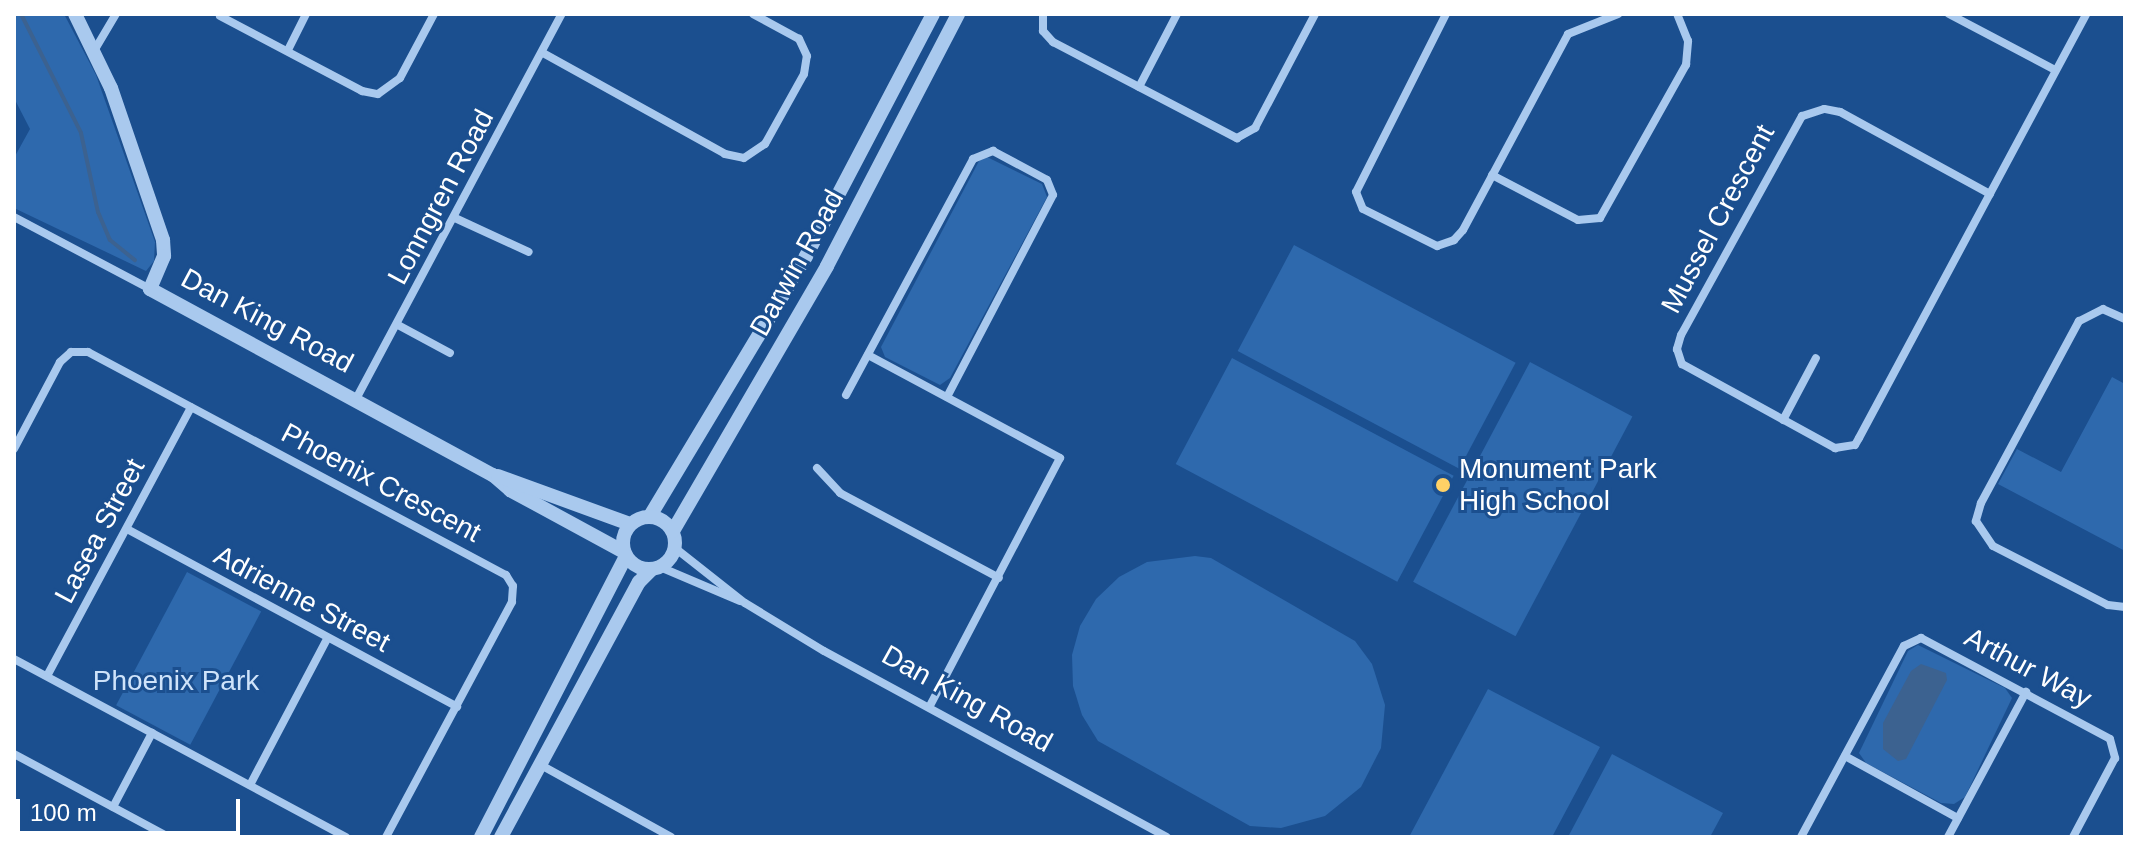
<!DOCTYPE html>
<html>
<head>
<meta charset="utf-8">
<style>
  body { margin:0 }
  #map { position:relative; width:2139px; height:851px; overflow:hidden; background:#1b4f8f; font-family:Helvetica,sans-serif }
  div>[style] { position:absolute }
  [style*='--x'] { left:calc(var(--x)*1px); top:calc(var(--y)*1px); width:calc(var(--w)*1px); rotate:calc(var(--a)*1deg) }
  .green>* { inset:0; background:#2e69ad; transform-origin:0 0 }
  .water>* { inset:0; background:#3c6290 }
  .stream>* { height:4px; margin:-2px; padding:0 2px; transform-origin:2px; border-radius:2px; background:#3c6290 }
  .minor>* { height:8px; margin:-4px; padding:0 4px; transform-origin:4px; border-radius:4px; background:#a9c9ee }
  .tertiary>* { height:14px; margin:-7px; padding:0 7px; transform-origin:7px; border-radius:7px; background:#a9c9ee }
  .tertiary>.ring { margin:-7px; padding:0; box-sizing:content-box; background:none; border:14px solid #a9c9ee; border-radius:50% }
  .dots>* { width:22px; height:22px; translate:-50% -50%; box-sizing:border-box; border:4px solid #1b4f8f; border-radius:50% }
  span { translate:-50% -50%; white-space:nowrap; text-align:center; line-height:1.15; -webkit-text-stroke:6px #1b4f8f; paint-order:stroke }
  .street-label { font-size:28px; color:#fff }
  .poi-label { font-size:28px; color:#fff }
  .left { translate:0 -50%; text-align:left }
  .park-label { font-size:28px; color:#cfe3fa }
  .frame { position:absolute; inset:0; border:16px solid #fff; pointer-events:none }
  .scale { position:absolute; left:16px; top:799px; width:224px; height:36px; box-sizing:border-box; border:4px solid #fff; border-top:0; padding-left:10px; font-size:24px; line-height:28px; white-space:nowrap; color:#fff; -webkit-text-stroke:6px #1b4f8f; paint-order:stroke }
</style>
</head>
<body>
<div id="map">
  <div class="green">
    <div style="clip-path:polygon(14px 14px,64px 14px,96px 75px,155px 242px,154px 261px,146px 271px,14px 208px,14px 158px,30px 129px,14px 98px)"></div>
    <div style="clip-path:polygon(987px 157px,1042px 184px,1047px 197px,950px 378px,940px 385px,885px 357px,881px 347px,979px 161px)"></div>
    <div style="left:1294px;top:245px;width:251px;height:120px;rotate:28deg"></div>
    <div style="left:1232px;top:358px;width:251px;height:120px;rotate:28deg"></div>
    <div style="left:1530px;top:362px;width:116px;height:249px;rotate:28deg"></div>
    <div style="clip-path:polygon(2112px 377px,2125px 384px,2125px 551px,1998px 484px,2017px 449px,2061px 472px)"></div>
    <div style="clip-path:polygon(1195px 556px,1211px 558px,1355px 641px,1372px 664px,1385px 705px,1381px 748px,1361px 787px,1325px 816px,1281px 828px,1250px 826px,1098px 741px,1082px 715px,1073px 686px,1072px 655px,1080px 626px,1096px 599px,1119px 577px,1147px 562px)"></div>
    <div style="left:187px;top:572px;width:84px;height:151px;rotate:28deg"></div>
    <div style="clip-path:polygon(1918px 645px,2005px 688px,2012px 698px,1965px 797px,1954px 804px,1941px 803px,1866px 763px,1859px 753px,1908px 651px)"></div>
    <div style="clip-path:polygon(1488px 689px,1600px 747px,1552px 837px,1409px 837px)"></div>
    <div style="clip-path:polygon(1612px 754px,1723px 813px,1710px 837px,1568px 837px)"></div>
  </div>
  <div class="water">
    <div style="clip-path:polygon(1921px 664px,1946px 673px,1947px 680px,1906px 759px,1898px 761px,1883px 749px,1883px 723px,1911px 671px)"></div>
  </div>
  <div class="stream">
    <div style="--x:21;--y:14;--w:133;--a:63.2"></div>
    <div style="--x:81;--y:133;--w:81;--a:77.9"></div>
    <div style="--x:98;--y:212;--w:30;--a:67"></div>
    <div style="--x:110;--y:240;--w:32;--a:39"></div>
  </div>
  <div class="minor">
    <div style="--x:1043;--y:14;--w:17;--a:90"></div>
    <div style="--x:1043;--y:31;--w:15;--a:48"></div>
    <div style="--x:1053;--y:42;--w:208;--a:27.6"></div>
    <div style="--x:1237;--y:138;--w:21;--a:-29"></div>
    <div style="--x:1255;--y:128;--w:129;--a:-62.2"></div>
    <div style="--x:1446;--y:14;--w:199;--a:116.8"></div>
    <div style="--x:1356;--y:192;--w:18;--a:68"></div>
    <div style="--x:1363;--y:209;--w:83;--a:26.6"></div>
    <div style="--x:1437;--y:246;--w:18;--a:-19"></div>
    <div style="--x:1454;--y:240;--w:13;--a:-48"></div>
    <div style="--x:1463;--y:230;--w:222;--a:-61.8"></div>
    <div style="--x:1568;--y:34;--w:54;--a:-21.8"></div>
    <div style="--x:1949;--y:14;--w:120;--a:27.8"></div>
    <div style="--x:220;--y:16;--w:161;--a:27.8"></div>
    <div style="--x:362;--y:91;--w:16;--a:11"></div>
    <div style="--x:378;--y:94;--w:27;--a:-36"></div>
    <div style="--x:400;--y:78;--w:72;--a:-62"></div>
    <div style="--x:288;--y:50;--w:40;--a:-63.4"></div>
    <div style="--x:94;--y:51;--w:43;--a:-59.3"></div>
    <div style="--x:543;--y:53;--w:208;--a:29"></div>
    <div style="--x:725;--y:154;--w:19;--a:12"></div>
    <div style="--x:744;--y:158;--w:25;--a:-34"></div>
    <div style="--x:765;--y:144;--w:80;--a:-60.9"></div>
    <div style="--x:804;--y:74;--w:18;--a:-81"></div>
    <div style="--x:807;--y:56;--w:19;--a:-115"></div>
    <div style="--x:799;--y:39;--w:52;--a:-151.5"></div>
    <div style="--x:1139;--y:87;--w:82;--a:-62.5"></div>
    <div style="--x:1492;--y:175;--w:97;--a:27.6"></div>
    <div style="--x:1578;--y:220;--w:22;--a:-5"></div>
    <div style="--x:1600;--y:218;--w:176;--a:-60.7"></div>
    <div style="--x:1686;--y:65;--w:24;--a:-85"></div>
    <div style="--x:1688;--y:41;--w:29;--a:-112"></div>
    <div style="--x:1990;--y:194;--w:171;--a:-151.3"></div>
    <div style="--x:1840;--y:112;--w:16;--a:-169"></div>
    <div style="--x:1824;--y:109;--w:23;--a:162"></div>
    <div style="--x:1802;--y:116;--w:250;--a:118.9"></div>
    <div style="--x:1681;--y:335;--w:15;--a:106"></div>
    <div style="--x:1677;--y:349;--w:16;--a:72"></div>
    <div style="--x:1682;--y:364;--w:175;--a:28.8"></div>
    <div style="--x:1835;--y:448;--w:20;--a:-9"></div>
    <div style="--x:1855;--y:445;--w:8;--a:-60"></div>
    <div style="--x:1859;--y:438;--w:481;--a:-61.8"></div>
    <div style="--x:14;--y:217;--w:154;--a:27.9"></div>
    <div style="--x:455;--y:218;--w:81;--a:24.7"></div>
    <div style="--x:2125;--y:319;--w:24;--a:-156"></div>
    <div style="--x:2103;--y:309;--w:27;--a:153"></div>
    <div style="--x:2079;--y:321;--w:207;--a:118.3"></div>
    <div style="--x:1981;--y:503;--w:19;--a:106"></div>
    <div style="--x:1976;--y:521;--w:30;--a:56"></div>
    <div style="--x:1993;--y:546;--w:129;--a:27.2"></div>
    <div style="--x:2108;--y:605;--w:17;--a:7"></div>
    <div style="--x:398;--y:325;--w:59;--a:28.3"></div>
    <div style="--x:868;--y:355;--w:218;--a:28.2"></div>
    <div style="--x:1060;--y:458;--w:281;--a:117.7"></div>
    <div style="--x:846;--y:395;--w:268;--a:-61.7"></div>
    <div style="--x:973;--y:159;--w:22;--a:-22"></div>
    <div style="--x:993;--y:151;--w:61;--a:28.2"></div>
    <div style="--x:1047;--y:180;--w:16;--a:68"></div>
    <div style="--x:1053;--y:195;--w:228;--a:117.7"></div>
    <div style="--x:356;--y:399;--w:437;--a:-61.9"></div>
    <div style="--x:1783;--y:420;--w:70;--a:-62"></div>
    <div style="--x:14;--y:449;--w:98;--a:-62.1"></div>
    <div style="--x:60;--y:362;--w:15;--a:-42"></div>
    <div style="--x:71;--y:352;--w:17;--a:0"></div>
    <div style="--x:88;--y:352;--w:474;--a:28.1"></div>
    <div style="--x:506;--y:575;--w:13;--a:58"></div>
    <div style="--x:513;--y:586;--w:16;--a:94"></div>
    <div style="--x:512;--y:602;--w:267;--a:118.2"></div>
    <div style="--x:817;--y:468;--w:34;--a:47"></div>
    <div style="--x:840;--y:493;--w:180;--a:28.1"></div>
    <div style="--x:127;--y:529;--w:375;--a:28.3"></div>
    <div style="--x:675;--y:548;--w:89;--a:38.2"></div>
    <div style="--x:745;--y:603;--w:92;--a:31.3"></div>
    <div style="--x:824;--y:651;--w:390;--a:28.5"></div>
    <div style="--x:660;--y:567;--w:87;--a:23"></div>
    <div style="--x:14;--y:659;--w:377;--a:28.2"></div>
    <div style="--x:47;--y:676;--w:305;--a:-61.8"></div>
    <div style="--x:14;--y:754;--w:176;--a:28.2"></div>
    <div style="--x:1845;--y:756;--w:129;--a:28.8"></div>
    <div style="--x:539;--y:764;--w:151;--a:28.9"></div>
    <div style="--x:250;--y:785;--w:165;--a:-62.2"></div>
    <div style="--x:113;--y:807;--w:84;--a:-62.2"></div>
    <div style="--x:14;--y:837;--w:1;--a:0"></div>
    <div style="--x:1801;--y:837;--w:217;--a:-61.7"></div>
    <div style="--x:1904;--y:646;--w:19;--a:-25"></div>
    <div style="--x:1921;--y:638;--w:214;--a:28.1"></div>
    <div style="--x:2110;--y:739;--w:20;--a:75"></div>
    <div style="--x:2115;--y:758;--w:89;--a:118"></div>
    <div style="--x:1948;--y:837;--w:165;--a:-61.7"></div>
  </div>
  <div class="tertiary">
    <div style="--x:75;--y:14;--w:82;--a:64.1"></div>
    <div style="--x:111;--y:88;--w:161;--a:71.1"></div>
    <div style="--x:163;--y:240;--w:16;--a:86"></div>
    <div style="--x:164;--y:256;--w:36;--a:113"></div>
    <div style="--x:150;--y:289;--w:390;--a:28.5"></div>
    <div style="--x:493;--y:475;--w:23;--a:41"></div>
    <div style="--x:510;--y:490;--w:130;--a:28.5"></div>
    <div style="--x:498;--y:476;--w:140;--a:20"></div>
    <div style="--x:650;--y:516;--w:303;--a:-59"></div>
    <div style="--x:806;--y:256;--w:273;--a:-62.3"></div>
    <div class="ring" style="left:623px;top:517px;width:38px;height:38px"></div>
    <div style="--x:673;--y:531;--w:306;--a:-59.8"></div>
    <div style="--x:827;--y:266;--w:284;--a:-62.5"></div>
    <div style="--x:481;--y:837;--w:316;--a:-62.7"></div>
    <div style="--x:501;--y:837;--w:290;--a:-61.6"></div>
    <div style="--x:639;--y:582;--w:18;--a:-45"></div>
  </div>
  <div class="dots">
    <div style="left:1443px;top:485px;background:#ffd166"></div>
  </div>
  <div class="street-label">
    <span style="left:441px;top:197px;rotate:-62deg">Lonngren Road</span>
    <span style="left:1718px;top:219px;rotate:-62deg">Mussel Crescent</span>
    <span style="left:797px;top:263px;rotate:-61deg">Darwin Road</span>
    <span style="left:267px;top:321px;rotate:28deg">Dan King Road</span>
    <span style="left:381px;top:483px;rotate:28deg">Phoenix Crescent</span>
    <span style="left:100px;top:531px;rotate:-62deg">Lasea Street</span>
    <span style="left:302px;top:599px;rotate:28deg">Adrienne Street</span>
    <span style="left:2028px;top:668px;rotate:28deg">Arthur Way</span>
    <span style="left:967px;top:699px;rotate:29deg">Dan King Road</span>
  </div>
  <div class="poi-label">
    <span class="left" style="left:1459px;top:485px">Monument Park<br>High School</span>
  </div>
  <div class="park-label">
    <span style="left:176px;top:681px">Phoenix Park</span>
  </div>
  <div class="frame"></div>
  <div class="scale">100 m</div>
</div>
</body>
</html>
